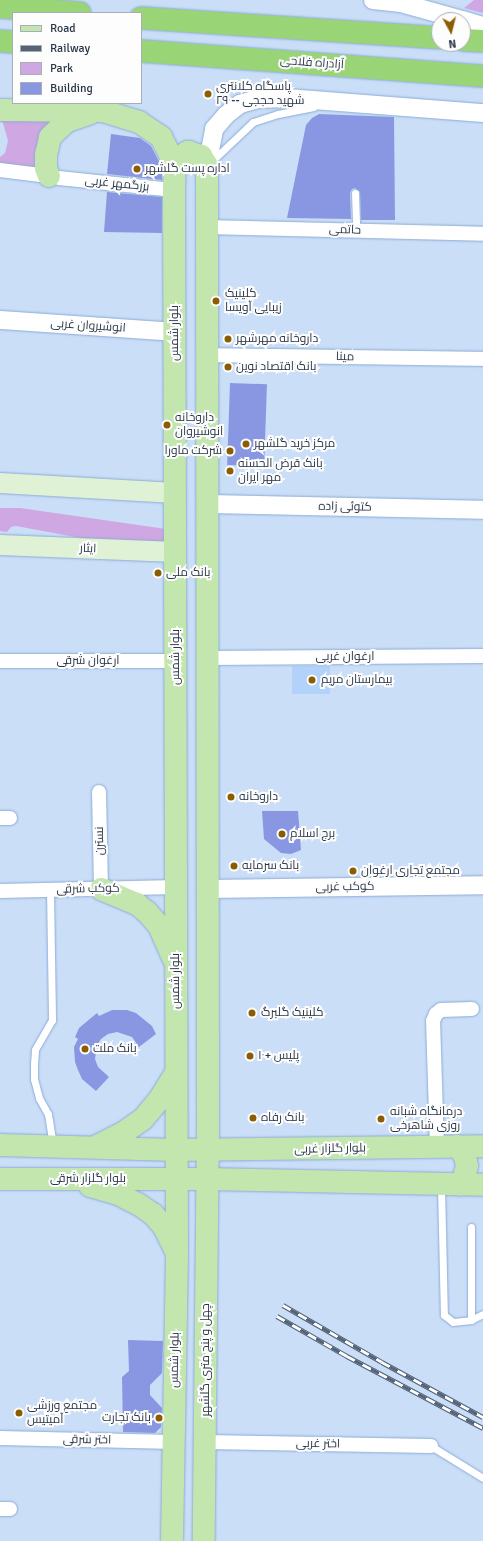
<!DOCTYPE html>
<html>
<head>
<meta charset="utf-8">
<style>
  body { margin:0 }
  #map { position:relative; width:483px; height:1541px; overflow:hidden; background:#cadef8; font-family:Signika,Cairo,sans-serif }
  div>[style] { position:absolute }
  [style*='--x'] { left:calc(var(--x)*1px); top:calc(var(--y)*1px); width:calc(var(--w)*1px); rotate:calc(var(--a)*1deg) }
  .built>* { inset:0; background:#b3d2f9; transform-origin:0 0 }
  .green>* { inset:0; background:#cfa7e2 }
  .building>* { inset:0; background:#8997e3; transform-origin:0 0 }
  .roads { filter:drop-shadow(0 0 1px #8cacd5) drop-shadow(0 0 1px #8cacd5) }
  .service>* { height:7px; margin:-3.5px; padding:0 3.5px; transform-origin:3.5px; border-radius:3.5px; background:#fff }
  .minor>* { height:14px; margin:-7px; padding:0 7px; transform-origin:7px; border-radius:7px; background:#fff }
  .tertiary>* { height:18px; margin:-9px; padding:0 9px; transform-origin:9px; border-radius:9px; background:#fff }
  .secondary>* { height:20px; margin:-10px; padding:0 10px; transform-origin:10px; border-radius:10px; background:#e0f2d6 }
  .primary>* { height:22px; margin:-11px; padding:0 11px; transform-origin:11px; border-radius:11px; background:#c2e6ad }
  .motorway>* { height:22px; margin:-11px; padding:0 11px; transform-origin:11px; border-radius:11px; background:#99d576 }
  .rail>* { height:4.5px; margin-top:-2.25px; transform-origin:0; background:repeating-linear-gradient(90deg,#fdfdfd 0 9px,#546376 0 18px); box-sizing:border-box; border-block:1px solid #546376 }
  .dots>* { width:11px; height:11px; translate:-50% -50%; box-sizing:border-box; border:2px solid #fdfdfd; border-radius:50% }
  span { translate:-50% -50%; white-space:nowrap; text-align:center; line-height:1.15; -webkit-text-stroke:4px #fdfdfd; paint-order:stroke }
  .street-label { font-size:12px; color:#2a3748 }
  .poi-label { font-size:12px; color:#2a3748 }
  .left { translate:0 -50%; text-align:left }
  .right { translate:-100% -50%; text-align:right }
  .legend { position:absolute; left:12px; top:12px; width:130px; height:92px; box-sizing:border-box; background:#fdfdfd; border:1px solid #a9aeb5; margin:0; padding:5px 7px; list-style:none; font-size:12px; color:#2a3748 }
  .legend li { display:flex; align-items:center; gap:8px; height:20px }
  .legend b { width:20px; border:1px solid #a9aeb5 }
  .north { position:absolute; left:431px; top:12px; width:40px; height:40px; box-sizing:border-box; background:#fdfdfd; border:1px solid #a9aeb5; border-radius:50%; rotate:173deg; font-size:11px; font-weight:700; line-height:16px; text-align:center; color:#2a3748 }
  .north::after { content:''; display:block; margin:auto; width:14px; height:18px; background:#8b5d02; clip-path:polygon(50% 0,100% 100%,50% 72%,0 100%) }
</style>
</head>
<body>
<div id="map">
  <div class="built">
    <div style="left:292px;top:666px;width:38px;height:28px"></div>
  </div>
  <div class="green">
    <div style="clip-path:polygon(474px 0,483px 0,483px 13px,464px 8px)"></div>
    <div style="clip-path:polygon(65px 116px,42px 170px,0 165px,0 157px,5px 153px,8px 141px,3px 123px,0 120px)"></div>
    <div style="clip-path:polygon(0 508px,20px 508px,166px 529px,167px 548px,113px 544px,16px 526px,11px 527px,7px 532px,0 531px)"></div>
  </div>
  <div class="building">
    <div style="clip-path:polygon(319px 114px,394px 117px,395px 220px,361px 220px,360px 192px,355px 188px,352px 189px,350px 193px,351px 219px,287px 218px,306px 125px,312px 118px)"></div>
    <div style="clip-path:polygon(111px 134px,140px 138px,151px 146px,162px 167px,162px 180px,107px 174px)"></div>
    <div style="clip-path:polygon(107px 192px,162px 197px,162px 233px,104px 232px)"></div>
    <div style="left:230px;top:383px;width:37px;height:82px;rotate:2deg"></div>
    <div style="clip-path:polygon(262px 811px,298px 811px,301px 850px,291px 854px,281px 853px,264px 839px)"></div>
    <div style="clip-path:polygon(112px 1010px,127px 1010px,136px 1013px,152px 1026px,156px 1034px,139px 1047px,132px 1037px,117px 1032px,108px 1034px,101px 1039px,97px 1045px,95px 1059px,98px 1067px,109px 1077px,96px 1091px,82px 1079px,78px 1070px,75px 1062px,74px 1047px,78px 1039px,75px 1037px,79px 1028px,97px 1013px,99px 1016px)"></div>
    <div style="clip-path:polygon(128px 1340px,163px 1341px,162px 1373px,150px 1385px,150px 1395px,162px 1408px,161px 1427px,155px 1433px,123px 1432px,122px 1377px,129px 1371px)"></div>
  </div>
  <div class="roads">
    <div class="service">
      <div style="--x:213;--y:160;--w:55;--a:-43.5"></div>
      <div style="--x:253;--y:122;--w:26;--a:-18"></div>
      <div style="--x:278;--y:114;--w:36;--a:-11"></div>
      <div style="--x:355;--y:193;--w:38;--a:88"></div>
      <div style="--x:50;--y:890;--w:130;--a:89.1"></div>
      <div style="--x:52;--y:1020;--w:34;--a:120"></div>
      <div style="--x:35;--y:1050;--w:14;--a:94"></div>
      <div style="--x:34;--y:1064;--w:15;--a:90"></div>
      <div style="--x:34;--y:1079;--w:20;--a:75"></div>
      <div style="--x:39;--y:1098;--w:18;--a:61"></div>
      <div style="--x:48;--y:1114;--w:30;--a:81"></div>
      <div style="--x:441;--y:1186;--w:129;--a:88.7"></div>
      <div style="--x:444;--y:1315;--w:11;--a:38"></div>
      <div style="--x:453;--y:1322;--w:18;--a:-6"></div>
      <div style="--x:471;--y:1320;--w:13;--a:-27"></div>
      <div style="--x:471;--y:1320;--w:93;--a:-90"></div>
      <div style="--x:431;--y:1446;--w:61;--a:31.6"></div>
    </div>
    <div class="minor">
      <div style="--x:0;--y:170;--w:49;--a:7"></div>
      <div style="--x:59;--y:178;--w:116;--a:6"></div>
      <div style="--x:206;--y:227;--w:277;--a:1.4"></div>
      <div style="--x:207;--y:355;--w:276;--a:0.8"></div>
      <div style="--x:208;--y:658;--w:275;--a:-0.4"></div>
      <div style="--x:0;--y:661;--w:176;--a:0"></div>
      <div style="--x:99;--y:792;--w:97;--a:88.8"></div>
      <div style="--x:0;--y:818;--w:10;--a:0"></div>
      <div style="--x:0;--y:891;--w:176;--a:-1.3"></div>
      <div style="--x:437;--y:1147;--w:126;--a:-91.8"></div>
      <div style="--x:433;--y:1021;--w:8;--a:-67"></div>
      <div style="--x:436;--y:1014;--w:6;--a:-39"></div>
      <div style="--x:441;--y:1010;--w:31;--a:-2"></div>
      <div style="--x:0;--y:1438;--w:174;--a:1.3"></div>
      <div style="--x:206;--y:1442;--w:225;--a:1"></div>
      <div style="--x:0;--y:1509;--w:10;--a:0"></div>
    </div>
    <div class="tertiary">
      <div style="--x:373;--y:0;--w:28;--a:6"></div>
      <div style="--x:401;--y:3;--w:63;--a:15.6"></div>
      <div style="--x:463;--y:20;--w:21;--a:17"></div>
      <div style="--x:207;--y:166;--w:38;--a:-79"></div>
      <div style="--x:214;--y:129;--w:18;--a:-49"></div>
      <div style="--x:226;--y:115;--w:18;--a:-38"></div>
      <div style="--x:240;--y:104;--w:19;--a:-16"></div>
      <div style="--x:258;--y:99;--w:29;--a:-2"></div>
      <div style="--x:287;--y:98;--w:197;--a:4.4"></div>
      <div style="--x:0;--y:320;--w:175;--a:3.9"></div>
      <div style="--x:207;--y:504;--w:276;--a:1.2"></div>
      <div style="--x:208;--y:889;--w:275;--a:-0.8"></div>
    </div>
    <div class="secondary">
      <div style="--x:0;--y:483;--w:175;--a:3.3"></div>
      <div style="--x:0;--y:545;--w:176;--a:2.3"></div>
    </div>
    <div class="primary">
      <div style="--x:0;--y:110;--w:103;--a:0.6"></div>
      <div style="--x:103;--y:111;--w:38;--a:17"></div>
      <div style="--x:139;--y:122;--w:27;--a:34"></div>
      <div style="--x:161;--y:137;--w:30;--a:63"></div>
      <div style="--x:49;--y:176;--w:9;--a:-111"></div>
      <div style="--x:46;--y:168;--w:13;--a:-90"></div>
      <div style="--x:46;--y:155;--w:18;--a:-77"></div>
      <div style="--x:50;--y:137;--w:23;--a:-43"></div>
      <div style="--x:67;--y:121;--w:23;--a:-18"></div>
      <div style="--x:101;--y:889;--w:39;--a:23"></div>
      <div style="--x:137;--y:904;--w:13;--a:39"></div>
      <div style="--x:147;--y:912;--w:18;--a:49"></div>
      <div style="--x:159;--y:926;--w:35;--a:66"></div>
      <div style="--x:0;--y:1145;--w:176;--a:1.6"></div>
      <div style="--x:176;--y:1150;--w:307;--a:-0.7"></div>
      <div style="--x:457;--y:1146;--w:13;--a:51"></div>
      <div style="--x:465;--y:1156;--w:10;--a:79"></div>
      <div style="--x:467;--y:1166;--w:11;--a:105"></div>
      <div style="--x:464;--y:1177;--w:9;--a:122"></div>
      <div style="--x:95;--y:1147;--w:31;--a:-27"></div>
      <div style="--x:123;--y:1133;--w:24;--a:-35"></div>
      <div style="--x:143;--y:1119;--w:25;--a:-50"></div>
      <div style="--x:159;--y:1100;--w:32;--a:-58"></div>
      <div style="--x:0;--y:1179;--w:208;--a:0"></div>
      <div style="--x:208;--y:1179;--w:275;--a:1.2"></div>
      <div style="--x:90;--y:1186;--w:29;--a:16"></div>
      <div style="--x:118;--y:1194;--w:22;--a:27"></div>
      <div style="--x:138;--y:1204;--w:18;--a:34"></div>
      <div style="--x:153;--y:1214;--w:17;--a:50"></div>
      <div style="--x:164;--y:1227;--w:25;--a:64"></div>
      <div style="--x:172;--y:1541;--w:287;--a:-89"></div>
      <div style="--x:177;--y:1254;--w:1064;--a:-90.16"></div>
      <div style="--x:174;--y:190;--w:26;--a:-88"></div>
      <div style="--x:175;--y:164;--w:6;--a:-72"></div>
      <div style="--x:177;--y:158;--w:13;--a:-29"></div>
      <div style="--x:188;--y:152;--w:14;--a:17"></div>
      <div style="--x:201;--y:156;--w:12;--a:59"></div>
      <div style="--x:207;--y:166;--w:959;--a:89.94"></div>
      <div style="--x:208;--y:1125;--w:416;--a:90.6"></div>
    </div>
    <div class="motorway">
      <div style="--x:0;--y:7;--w:80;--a:4.3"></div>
      <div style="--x:141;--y:18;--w:299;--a:3.8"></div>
      <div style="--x:463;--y:40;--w:20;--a:3"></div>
      <div style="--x:0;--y:41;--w:13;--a:4"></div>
      <div style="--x:141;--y:51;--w:343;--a:4.2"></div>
    </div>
  </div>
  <div class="rail">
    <div style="--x:283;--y:1305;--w:114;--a:29.9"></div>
    <div style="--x:382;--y:1362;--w:115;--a:28.6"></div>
    <div style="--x:277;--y:1316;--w:81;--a:29.7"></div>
    <div style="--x:347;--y:1356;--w:154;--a:27.9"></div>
  </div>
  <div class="dots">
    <div style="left:208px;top:94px;background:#8b5d02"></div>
    <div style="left:137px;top:169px;background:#8b5d02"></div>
    <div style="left:216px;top:301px;background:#8b5d02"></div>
    <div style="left:228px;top:339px;background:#8b5d02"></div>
    <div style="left:228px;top:367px;background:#8b5d02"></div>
    <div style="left:167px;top:425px;background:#8b5d02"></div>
    <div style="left:246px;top:444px;background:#8b5d02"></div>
    <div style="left:230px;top:451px;background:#8b5d02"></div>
    <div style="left:230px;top:471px;background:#8b5d02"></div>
    <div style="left:158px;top:573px;background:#8b5d02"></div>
    <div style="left:312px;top:680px;background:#8b5d02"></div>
    <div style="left:231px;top:797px;background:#8b5d02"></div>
    <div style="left:282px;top:834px;background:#8b5d02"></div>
    <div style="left:234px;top:866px;background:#8b5d02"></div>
    <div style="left:353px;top:871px;background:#8b5d02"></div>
    <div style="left:252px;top:1013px;background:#8b5d02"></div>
    <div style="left:85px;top:1049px;background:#8b5d02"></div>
    <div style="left:250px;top:1056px;background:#8b5d02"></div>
    <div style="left:253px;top:1118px;background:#8b5d02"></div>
    <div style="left:381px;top:1119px;background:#8b5d02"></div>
    <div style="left:19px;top:1413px;background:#8b5d02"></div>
    <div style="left:159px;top:1418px;background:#8b5d02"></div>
  </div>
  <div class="street-label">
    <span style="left:312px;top:63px;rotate:4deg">آزادراه فلاحی</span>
    <span style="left:117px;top:184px;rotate:6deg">بزرگمهر غربی</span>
    <span style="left:345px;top:230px;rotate:2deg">حاتمی</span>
    <span style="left:88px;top:326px;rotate:4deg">انوشیروان غربی</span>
    <span style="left:175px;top:333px;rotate:-90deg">بلوار شمس</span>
    <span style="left:345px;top:357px;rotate:1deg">مینا</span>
    <span style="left:345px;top:507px;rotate:1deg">کتوئی زاده</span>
    <span style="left:88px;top:549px;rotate:2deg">ایثار</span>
    <span style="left:176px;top:657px;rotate:-90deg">بلوار شمس</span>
    <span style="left:345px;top:657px">ارغوان غربی</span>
    <span style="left:88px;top:661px">ارغوان شرقی</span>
    <span style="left:100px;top:841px;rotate:-91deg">نسترن</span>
    <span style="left:345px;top:887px;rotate:-1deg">کوکب غربی</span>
    <span style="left:88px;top:889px;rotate:-1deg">کوکب شرقی</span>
    <span style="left:176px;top:981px;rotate:-90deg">بلوار شمس</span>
    <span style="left:330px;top:1149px;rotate:-1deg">بلوار گلزار غربی</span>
    <span style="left:88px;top:1179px">بلوار گلزار شرقی</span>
    <span style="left:175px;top:1360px;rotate:-89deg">بلوار شمس</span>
    <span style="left:206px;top:1360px;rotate:-90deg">چهل و پنج متری گلشهر</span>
    <span style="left:87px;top:1440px;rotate:1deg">اختر شرقی</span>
    <span style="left:318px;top:1444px;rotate:1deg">اختر غربی</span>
  </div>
  <div class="poi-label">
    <span class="left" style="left:216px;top:94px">پاسگاه کلانتری<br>۲۹ -- شهید حججی</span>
    <span class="left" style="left:145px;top:169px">اداره پست گلشهر</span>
    <span class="left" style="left:225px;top:301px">کلینیک<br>زیبایی آویسا</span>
    <span class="left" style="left:236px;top:339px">داروخانه مهرشهر</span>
    <span class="left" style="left:236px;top:367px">بانک اقتصاد نوین</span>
    <span class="left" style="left:175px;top:425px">داروخانه<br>انوشیروان</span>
    <span class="left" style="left:254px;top:444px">مرکز خرید گلشهر</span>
    <span class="right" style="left:222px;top:451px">شرکت ماورا</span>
    <span class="left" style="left:238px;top:471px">بانک قرض الحسنه<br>مهر ایران</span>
    <span class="left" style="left:166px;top:573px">بانک ملی</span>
    <span class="left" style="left:321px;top:680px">بیمارستان مریم</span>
    <span class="left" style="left:239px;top:797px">داروخانه</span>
    <span class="left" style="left:290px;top:834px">برج اسلام</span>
    <span class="left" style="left:242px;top:866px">بانک سرمایه</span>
    <span class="left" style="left:361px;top:871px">مجتمع تجاری ارغوان</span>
    <span class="left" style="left:261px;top:1013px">کلینیک گلبرگ</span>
    <span class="left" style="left:93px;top:1049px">بانک ملت</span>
    <span class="left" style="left:258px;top:1056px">پلیس +۱۰</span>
    <span class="left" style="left:390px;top:1119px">درمانگاه شبانه<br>روزی شاهرخی</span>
    <span class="left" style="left:261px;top:1118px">بانک رفاه</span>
    <span class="left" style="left:27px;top:1413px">مجتمع ورزشی<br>آمیتیس</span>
    <span class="right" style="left:151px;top:1418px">بانک تجارت</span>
  </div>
  <ul class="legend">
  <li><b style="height:5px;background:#c2e6ad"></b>Road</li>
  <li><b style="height:5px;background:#546376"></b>Railway</li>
  <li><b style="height:11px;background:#cfa7e2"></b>Park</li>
  <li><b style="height:11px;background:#8997e3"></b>Building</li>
  </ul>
  <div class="north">N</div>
</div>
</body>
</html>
